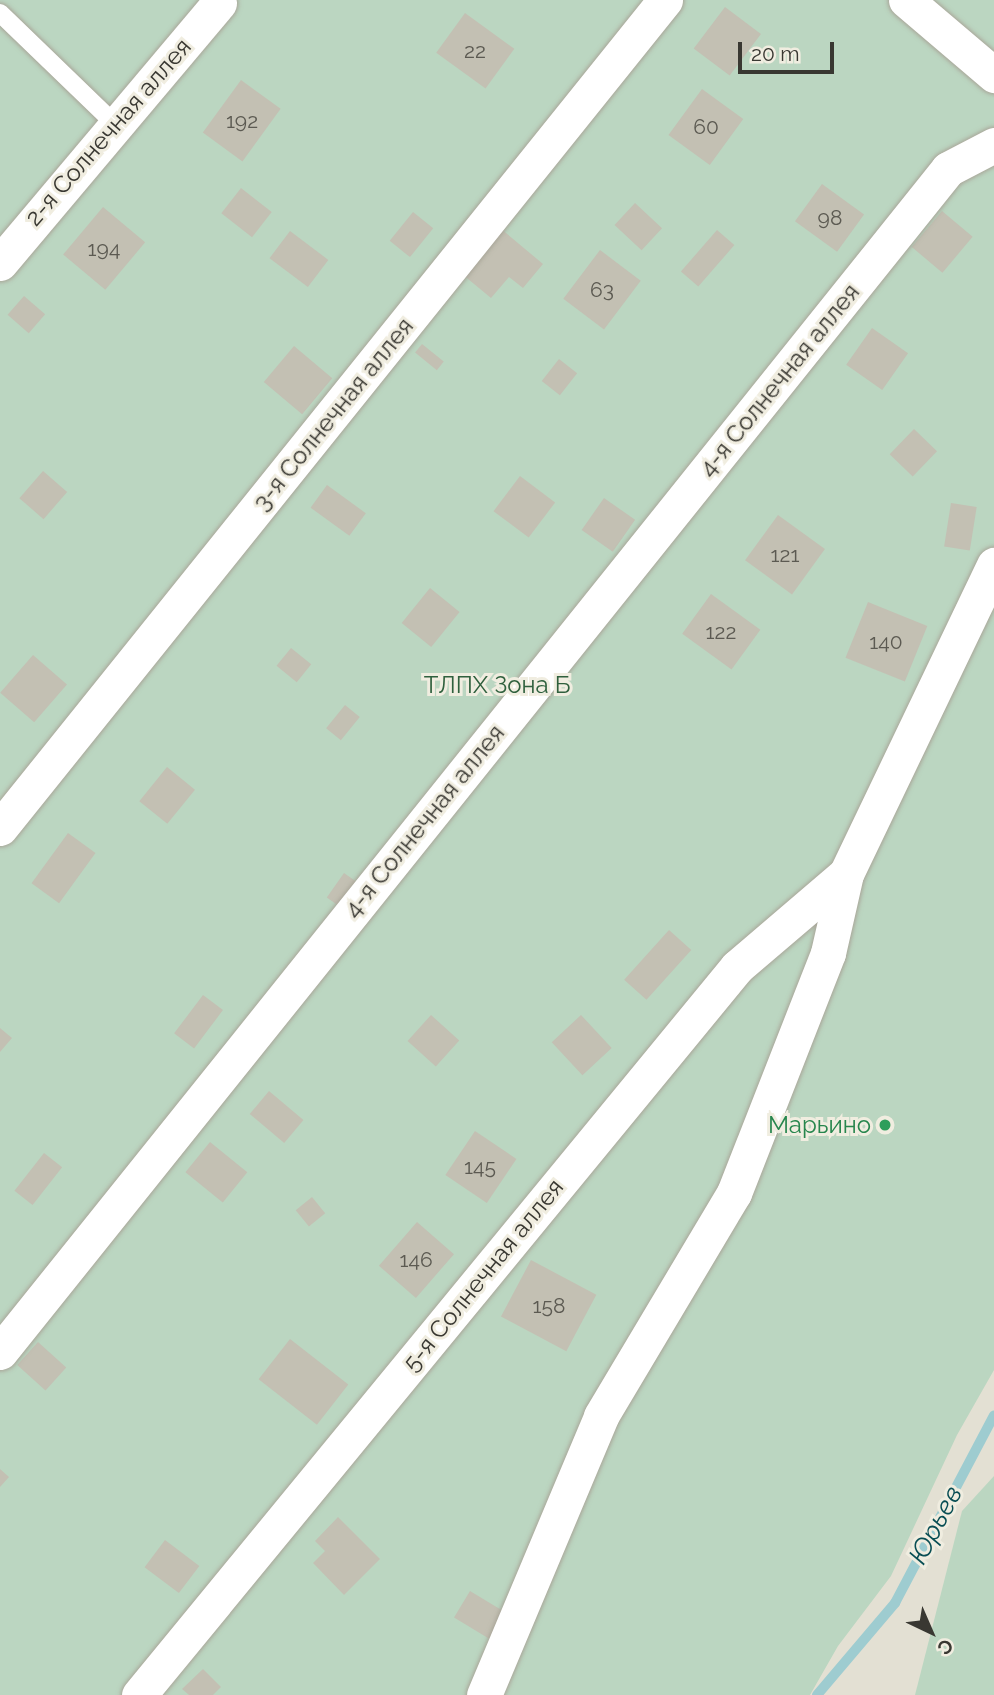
<!DOCTYPE html>
<html>
<head>
<meta charset="utf-8">
<style>
  body { margin:0 }
  #map { position:relative; width:994px; height:1695px; overflow:hidden; background:#e3e0d3; font-family:Raleway,sans-serif }
  div>[style] { position:absolute }
  [style*='--x'] { left:calc(var(--x)*1px); top:calc(var(--y)*1px); width:calc(var(--w)*1px); rotate:calc(var(--a)*1deg) }
  .green>* { inset:0; background:#bbd6c1 }
  .stream>* { height:10px; margin:-5px; padding:0 5px; transform-origin:5px; border-radius:5px; background:#9eccd0 }
  .building>* { inset:0; background:#c3c0b3; transform-origin:0 0 }
  .roads { filter:drop-shadow(0 0 2px #a9a699) drop-shadow(0 0 2px #a9a699) }
  .service>* { height:18px; margin:-9px; padding:0 9px; transform-origin:9px; border-radius:9px; background:#fff }
  .minor>* { height:35px; margin:-17.5px; padding:0 17.5px; transform-origin:17.5px; border-radius:17.5px; background:#fff }
  .dots>* { width:19px; height:19px; translate:-50% -50%; box-sizing:border-box; border:4px solid #f0ede0; border-radius:50% }
  span { translate:-50% -50%; white-space:nowrap; text-align:center; line-height:1.15; -webkit-text-stroke:6px #f0ede0; paint-order:stroke }
  .number-label { font-size:21px; color:#5c5a52 }
  .number-label span { -webkit-text-stroke-width:0 }
  .street-label { font-size:24px; color:#393832 }
  .park-label { font-size:24px; color:#2f603d }
  .leisure-label { font-size:24px; color:#27864d }
  .right { translate:-100% -50%; text-align:right }
  .water-label { font-size:26px; color:#094e54; font-style:italic }
  .north { position:absolute; left:896px; top:1597px; width:70px; height:70px; -webkit-text-stroke:5px #f0ede0; paint-order:stroke; rotate:136deg; font-size:19px; font-weight:700; line-height:28px; text-align:center; color:#393832 }
  .north::after { content:''; display:block; margin:auto; width:24px; height:32px; background:#393832; clip-path:polygon(50% 0,100% 100%,50% 72%,0 100%) }
  .scale { position:absolute; left:738px; top:42px; width:96px; height:32px; box-sizing:border-box; border:4px solid #393832; border-top:0; padding-left:9px; font-size:21px; line-height:24px; white-space:nowrap; color:#393832; -webkit-text-stroke:5px #f0ede0; paint-order:stroke }
</style>
</head>
<body>
<div id="map">
  <div class="green">
    <div style="clip-path:polygon(0 0,994px 0,994px 1370px,957px 1435px,891px 1576px,838px 1646px,810px 1695px,0 1695px)"></div>
    <div style="clip-path:polygon(994px 1476px,994px 1695px,915px 1695px,962px 1511px)"></div>
  </div>
  <div class="stream">
    <div style="--x:817;--y:1695;--w:121;--a:-49.7"></div>
    <div style="--x:895;--y:1603;--w:212;--a:-62.2"></div>
  </div>
  <div class="building">
    <div style="left:725px;top:7px;width:45px;height:52px;rotate:37deg"></div>
    <div style="left:465px;top:13px;width:61px;height:49px;rotate:36deg"></div>
    <div style="left:241px;top:80px;width:49px;height:65px;rotate:36deg"></div>
    <div style="left:702px;top:89px;width:51px;height:57px;rotate:36deg"></div>
    <div style="left:822px;top:184px;width:52px;height:46px;rotate:36deg"></div>
    <div style="left:241px;top:188px;width:39px;height:32px;rotate:38deg"></div>
    <div style="left:635px;top:203px;width:37px;height:30px;rotate:43deg"></div>
    <div style="left:103px;top:207px;width:55px;height:62px;rotate:40deg"></div>
    <div style="left:942px;top:211px;width:40px;height:47px;rotate:40deg"></div>
    <div style="left:413px;top:212px;width:26px;height:37px;rotate:39deg"></div>
    <div style="clip-path:polygon(500px 228px,543px 264px,523px 288px,509px 277px,491px 298px,462px 274px)"></div>
    <div style="left:717px;top:230px;width:23px;height:55px;rotate:41deg"></div>
    <div style="left:290px;top:231px;width:48px;height:34px;rotate:37deg"></div>
    <div style="left:600px;top:250px;width:51px;height:61px;rotate:37deg"></div>
    <div style="left:24px;top:296px;width:28px;height:25px;rotate:41deg"></div>
    <div style="left:872px;top:328px;width:44px;height:45px;rotate:35deg"></div>
    <div style="left:422px;top:344px;width:28px;height:11px;rotate:39deg"></div>
    <div style="left:294px;top:346px;width:50px;height:47px;rotate:40deg"></div>
    <div style="left:559px;top:359px;width:23px;height:28px;rotate:38deg"></div>
    <div style="left:914px;top:429px;width:32px;height:35px;rotate:44deg"></div>
    <div style="left:43px;top:471px;width:32px;height:36px;rotate:41deg"></div>
    <div style="left:520px;top:476px;width:44px;height:44px;rotate:37deg"></div>
    <div style="left:327px;top:485px;width:48px;height:28px;rotate:36deg"></div>
    <div style="left:604px;top:498px;width:38px;height:39px;rotate:35deg"></div>
    <div style="left:951px;top:503px;width:26px;height:44px;rotate:9deg"></div>
    <div style="left:778px;top:515px;width:58px;height:56px;rotate:36deg"></div>
    <div style="left:430px;top:588px;width:38px;height:45px;rotate:39deg"></div>
    <div style="left:711px;top:594px;width:61px;height:49px;rotate:36deg"></div>
    <div style="left:868px;top:602px;width:64px;height:60px;rotate:22deg"></div>
    <div style="left:291px;top:648px;width:26px;height:23px;rotate:39deg"></div>
    <div style="left:33px;top:655px;width:45px;height:50px;rotate:41deg"></div>
    <div style="left:345px;top:705px;width:19px;height:30px;rotate:39deg"></div>
    <div style="left:167px;top:767px;width:36px;height:44px;rotate:39deg"></div>
    <div style="left:68px;top:833px;width:34px;height:62px;rotate:36deg"></div>
    <div style="left:344px;top:873px;width:16px;height:30px;rotate:35deg"></div>
    <div style="left:669px;top:930px;width:30px;height:67px;rotate:42deg"></div>
    <div style="left:203px;top:995px;width:25px;height:48px;rotate:37deg"></div>
    <div style="left:431px;top:1015px;width:38px;height:35px;rotate:42deg"></div>
    <div style="left:581px;top:1015px;width:45px;height:40px;rotate:47deg"></div>
    <div style="clip-path:polygon(0 1028px,12px 1038px,0 1052px)"></div>
    <div style="left:269px;top:1091px;width:45px;height:30px;rotate:40deg"></div>
    <div style="left:475px;top:1131px;width:50px;height:53px;rotate:34deg"></div>
    <div style="left:210px;top:1142px;width:48px;height:39px;rotate:39deg"></div>
    <div style="left:44px;top:1153px;width:23px;height:48px;rotate:38deg"></div>
    <div style="left:312px;top:1197px;width:21px;height:21px;rotate:51deg"></div>
    <div style="left:417px;top:1222px;width:49px;height:58px;rotate:41deg"></div>
    <div style="left:531px;top:1260px;width:74px;height:64px;rotate:28deg"></div>
    <div style="left:290px;top:1339px;width:74px;height:51px;rotate:38deg"></div>
    <div style="left:38px;top:1342px;width:38px;height:31px;rotate:42deg"></div>
    <div style="clip-path:polygon(0 1469px,9px 1477px,0 1487px)"></div>
    <div style="clip-path:polygon(338px 1517px,380px 1559px,344px 1595px,313px 1563px,325px 1551px,315px 1541px)"></div>
    <div style="left:165px;top:1540px;width:43px;height:34px;rotate:37deg"></div>
    <div style="left:470px;top:1591px;width:42px;height:31px;rotate:31deg"></div>
    <div style="clip-path:polygon(203px 1669px,221px 1687px,213px 1695px,189px 1695px,182px 1689px)"></div>
  </div>
  <div class="roads">
    <div class="service">
      <div style="--x:0;--y:13;--w:160;--a:44"></div>
    </div>
    <div class="minor">
      <div style="--x:906;--y:0;--w:116;--a:40.4"></div>
      <div style="--x:0;--y:263;--w:340;--a:-49.9"></div>
      <div style="--x:0;--y:828;--w:1062;--a:-51.23"></div>
      <div style="--x:0;--y:1352;--w:1516;--a:-51.29"></div>
      <div style="--x:948;--y:169;--w:52;--a:-27.6"></div>
      <div style="--x:139;--y:1695;--w:942;--a:-50.6"></div>
      <div style="--x:737;--y:967;--w:143;--a:-40.5"></div>
      <div style="--x:484;--y:1695;--w:303;--a:-67.2"></div>
      <div style="--x:601;--y:1416;--w:260;--a:-59.2"></div>
      <div style="--x:734;--y:1193;--w:258;--a:-68.6"></div>
      <div style="--x:828;--y:953;--w:81;--a:-77.2"></div>
      <div style="--x:846;--y:874;--w:343;--a:-64.4"></div>
    </div>
  </div>
  <div class="dots">
    <div style="left:885px;top:1125px;background:#2e9e5b"></div>
  </div>
  <div class="number-label">
    <span style="left:475px;top:51px">22</span>
    <span style="left:242px;top:121px">192</span>
    <span style="left:706px;top:127px">60</span>
    <span style="left:830px;top:218px">98</span>
    <span style="left:104px;top:249px">194</span>
    <span style="left:602px;top:290px">63</span>
    <span style="left:785px;top:555px">121</span>
    <span style="left:721px;top:632px">122</span>
    <span style="left:886px;top:642px">140</span>
    <span style="left:480px;top:1167px">145</span>
    <span style="left:416px;top:1260px">146</span>
    <span style="left:549px;top:1306px">158</span>
  </div>
  <div class="street-label">
    <span style="left:108px;top:132px;rotate:-49deg">2-я Солнечная аллея</span>
    <span style="left:779px;top:380px;rotate:-51deg">4-я Солнечная аллея</span>
    <span style="left:333px;top:414px;rotate:-51deg">3-я Солнечная аллея</span>
    <span style="left:424px;top:821px;rotate:-51deg">4-я Солнечная аллея</span>
    <span style="left:483px;top:1275px;rotate:-51deg">5-я Солнечная аллея</span>
  </div>
  <div class="park-label">
    <span style="left:497px;top:685px">ТЛПХ Зона Б</span>
  </div>
  <div class="leisure-label">
    <span class="right" style="left:871px;top:1125px">Марьино</span>
  </div>
  <div class="water-label">
    <span style="left:936px;top:1525px;rotate:-62deg">Юрьев</span>
  </div>
  <div class="north">С</div>
  <div class="scale">20 m</div>
</div>
</body>
</html>
